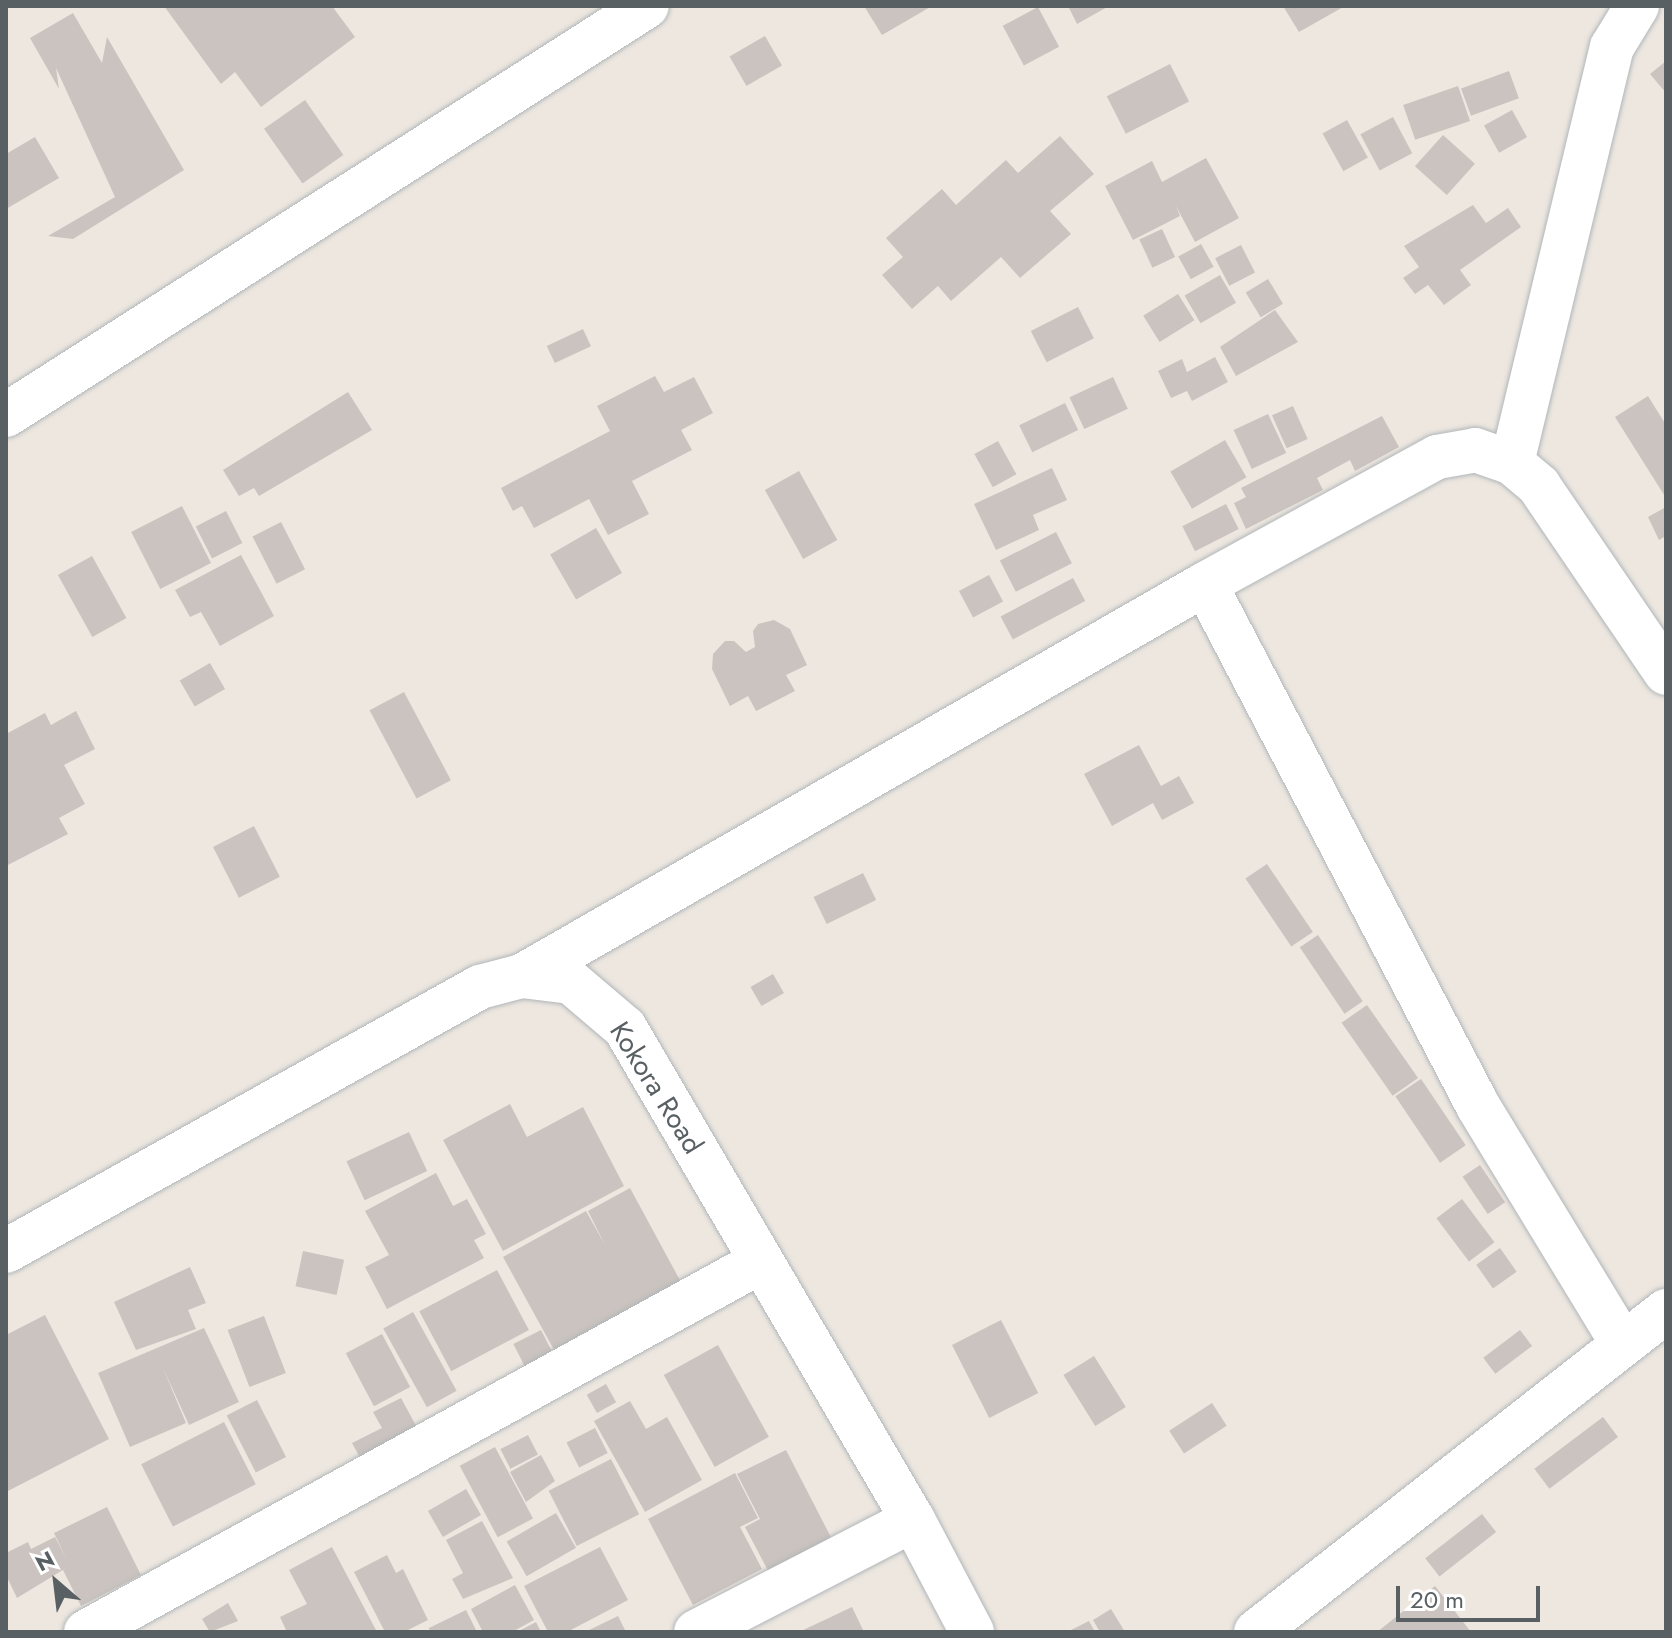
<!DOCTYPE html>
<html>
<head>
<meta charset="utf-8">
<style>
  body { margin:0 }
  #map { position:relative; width:1672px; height:1638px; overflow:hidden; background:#ede7e0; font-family:Jost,sans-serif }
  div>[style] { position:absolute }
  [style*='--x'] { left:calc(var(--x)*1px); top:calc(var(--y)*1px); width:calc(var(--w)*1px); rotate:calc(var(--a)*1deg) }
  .building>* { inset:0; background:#cac3bf; transform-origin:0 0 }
  .roads { filter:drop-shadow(0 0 2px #b1b6b9) drop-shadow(0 0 2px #b1b6b9) }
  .street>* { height:44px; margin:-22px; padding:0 22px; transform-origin:22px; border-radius:22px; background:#fff }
  .secondary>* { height:44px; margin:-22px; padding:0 22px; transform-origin:22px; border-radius:22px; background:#fff }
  span { translate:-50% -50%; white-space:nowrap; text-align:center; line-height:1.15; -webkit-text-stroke:7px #fff; paint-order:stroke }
  .street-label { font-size:28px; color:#596063 }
  .frame { position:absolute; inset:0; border:8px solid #596063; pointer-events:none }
  .north { position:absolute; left:16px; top:1542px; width:80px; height:80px; -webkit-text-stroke:6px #fff; paint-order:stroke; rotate:332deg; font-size:22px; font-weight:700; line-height:32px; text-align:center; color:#596063 }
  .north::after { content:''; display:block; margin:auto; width:28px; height:36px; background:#596063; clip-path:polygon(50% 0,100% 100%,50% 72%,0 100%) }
  .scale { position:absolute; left:1396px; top:1586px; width:144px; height:36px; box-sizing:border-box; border:4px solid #596063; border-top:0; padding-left:10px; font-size:24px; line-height:28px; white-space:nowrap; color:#596063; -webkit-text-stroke:6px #fff; paint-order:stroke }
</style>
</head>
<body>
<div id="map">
  <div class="building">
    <div style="clip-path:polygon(164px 6px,332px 6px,355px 37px,261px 107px,235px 72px,221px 84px)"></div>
    <div style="clip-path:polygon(864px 6px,932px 6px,882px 35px)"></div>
    <div style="clip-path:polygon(1068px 6px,1109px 6px,1077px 24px)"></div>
    <div style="clip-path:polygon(1283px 6px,1345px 6px,1299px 32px)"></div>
    <div style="left:1038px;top:7px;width:45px;height:40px;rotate:62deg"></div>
    <div style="clip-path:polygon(73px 13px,102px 63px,107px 37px,184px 170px,73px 239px,48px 236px,115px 197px,56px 68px,59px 89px,30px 38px)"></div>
    <div style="left:765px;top:36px;width:34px;height:41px;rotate:60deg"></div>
    <div style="clip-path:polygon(1666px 61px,1666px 93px,1650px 74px)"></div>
    <div style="left:1170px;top:64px;width:42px;height:71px;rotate:63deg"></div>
    <div style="left:1509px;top:71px;width:29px;height:51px;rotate:70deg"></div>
    <div style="left:1458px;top:86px;width:37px;height:58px;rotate:71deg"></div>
    <div style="left:305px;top:100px;width:67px;height:50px;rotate:55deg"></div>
    <div style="left:1512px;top:110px;width:31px;height:32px;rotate:61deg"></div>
    <div style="left:1393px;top:117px;width:41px;height:37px;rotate:62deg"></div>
    <div style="left:1347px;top:120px;width:43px;height:28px;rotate:61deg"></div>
    <div style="left:1443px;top:135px;width:43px;height:42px;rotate:42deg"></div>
    <div style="clip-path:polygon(1060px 136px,1094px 174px,1050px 211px,1071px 234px,1020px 278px,1001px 257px,951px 301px,938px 286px,912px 309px,882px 275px,903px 257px,886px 238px,942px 189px,956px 205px,1006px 160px,1018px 173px)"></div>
    <div style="clip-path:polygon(35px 137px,59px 178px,6px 209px,6px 154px)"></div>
    <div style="clip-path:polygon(1206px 158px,1239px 218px,1195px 242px,1176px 206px,1180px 216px,1133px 240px,1105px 186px,1152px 161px,1162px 182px)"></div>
    <div style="clip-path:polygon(1473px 205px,1486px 223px,1508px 208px,1521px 227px,1460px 270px,1471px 285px,1444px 305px,1428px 285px,1415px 294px,1403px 278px,1419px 267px,1404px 246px)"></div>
    <div style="left:1162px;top:229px;width:31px;height:25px;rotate:65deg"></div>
    <div style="left:1201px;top:244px;width:26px;height:26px;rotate:61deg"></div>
    <div style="left:1241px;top:245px;width:31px;height:29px;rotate:63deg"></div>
    <div style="left:1220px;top:275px;width:32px;height:41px;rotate:60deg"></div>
    <div style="left:1268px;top:279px;width:29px;height:26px;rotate:59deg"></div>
    <div style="left:1178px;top:294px;width:31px;height:41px;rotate:58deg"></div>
    <div style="left:1078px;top:307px;width:35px;height:53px;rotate:63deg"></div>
    <div style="clip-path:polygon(1275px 310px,1298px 342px,1236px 376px,1220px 347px)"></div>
    <div style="left:583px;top:329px;width:19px;height:40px;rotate:65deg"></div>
    <div style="clip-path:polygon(1215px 357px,1228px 382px,1192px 401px,1187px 391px,1171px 398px,1158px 371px,1182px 359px,1187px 372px)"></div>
    <div style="clip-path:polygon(655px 376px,664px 392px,694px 377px,713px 413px,681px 430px,692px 450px,632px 481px,649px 514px,608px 535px,589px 499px,534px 528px,522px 506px,513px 511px,501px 488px,610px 431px,597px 406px)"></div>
    <div style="left:1113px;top:377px;width:35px;height:48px;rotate:65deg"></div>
    <div style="clip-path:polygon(348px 392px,372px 430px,259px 496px,254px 488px,239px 496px,223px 470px)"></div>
    <div style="clip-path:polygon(1648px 396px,1666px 425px,1666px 498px,1615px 417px)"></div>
    <div style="left:1065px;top:403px;width:30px;height:51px;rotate:64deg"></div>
    <div style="left:1293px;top:406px;width:36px;height:23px;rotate:66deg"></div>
    <div style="left:1268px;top:414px;width:43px;height:38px;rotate:65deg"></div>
    <div style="clip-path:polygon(1382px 416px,1399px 447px,1355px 471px,1350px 460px,1317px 478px,1323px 490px,1246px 529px,1234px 503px,1246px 497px,1241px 488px)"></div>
    <div style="left:1225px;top:440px;width:43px;height:63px;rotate:60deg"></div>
    <div style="left:998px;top:441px;width:38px;height:27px;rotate:61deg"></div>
    <div style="clip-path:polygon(1052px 468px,1067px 500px,1033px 515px,1039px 530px,996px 550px,974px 504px)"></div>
    <div style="left:799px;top:471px;width:79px;height:39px;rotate:61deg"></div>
    <div style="left:1226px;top:504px;width:28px;height:49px;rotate:63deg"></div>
    <div style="left:182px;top:506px;width:64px;height:57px;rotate:63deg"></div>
    <div style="clip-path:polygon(1666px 507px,1666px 536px,1659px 540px,1648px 517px)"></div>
    <div style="left:226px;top:511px;width:36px;height:34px;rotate:63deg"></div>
    <div style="left:281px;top:522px;width:53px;height:32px;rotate:63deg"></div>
    <div style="left:596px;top:528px;width:52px;height:53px;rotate:60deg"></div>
    <div style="left:1056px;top:532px;width:35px;height:63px;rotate:63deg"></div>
    <div style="clip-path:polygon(241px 555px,274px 616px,220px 646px,201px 612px,190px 617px,175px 590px)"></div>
    <div style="left:92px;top:556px;width:71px;height:39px;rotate:61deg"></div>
    <div style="left:989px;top:575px;width:30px;height:34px;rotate:62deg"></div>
    <div style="left:1073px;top:578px;width:26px;height:82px;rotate:62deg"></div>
    <div style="clip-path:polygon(774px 620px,790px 629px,807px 665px,786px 675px,795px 691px,756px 711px,748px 696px,730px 706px,712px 669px,713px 654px,725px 641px,734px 641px,746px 652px,755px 647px,753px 631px,758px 624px)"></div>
    <div style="left:210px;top:663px;width:30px;height:35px;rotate:60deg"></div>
    <div style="left:404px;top:692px;width:100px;height:39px;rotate:62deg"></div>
    <div style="clip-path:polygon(76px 711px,95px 749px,64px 765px,85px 804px,59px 818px,68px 834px,6px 866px,6px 734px,45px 713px,51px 725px)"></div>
    <div style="clip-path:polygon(1139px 745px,1161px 786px,1179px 776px,1194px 803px,1162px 820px,1153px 803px,1112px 826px,1084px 774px)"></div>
    <div style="left:254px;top:826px;width:57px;height:46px;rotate:63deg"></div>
    <div style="left:1267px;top:864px;width:82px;height:26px;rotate:56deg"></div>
    <div style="left:863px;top:873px;width:30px;height:55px;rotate:64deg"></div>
    <div style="left:1318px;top:935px;width:80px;height:22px;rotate:56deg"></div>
    <div style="left:773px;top:974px;width:22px;height:26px;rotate:60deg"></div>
    <div style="left:1367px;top:1005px;width:89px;height:31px;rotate:55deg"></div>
    <div style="left:1421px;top:1079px;width:80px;height:31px;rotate:56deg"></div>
    <div style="clip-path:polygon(510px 1104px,527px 1137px,583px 1107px,624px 1186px,503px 1251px,443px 1140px)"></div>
    <div style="left:409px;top:1132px;width:43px;height:69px;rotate:65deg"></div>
    <div style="left:1480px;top:1165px;width:45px;height:21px;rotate:56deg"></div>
    <div style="clip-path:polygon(436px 1173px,453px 1206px,467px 1199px,486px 1234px,474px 1240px,484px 1258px,387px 1309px,365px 1267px,389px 1255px,365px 1211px)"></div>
    <div style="clip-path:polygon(630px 1188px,682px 1284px,559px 1359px,503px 1257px,586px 1211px,605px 1245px,588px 1211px)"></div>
    <div style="left:1462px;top:1199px;width:54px;height:32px;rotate:53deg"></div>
    <div style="left:1500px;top:1248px;width:29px;height:29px;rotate:55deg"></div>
    <div style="left:303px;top:1251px;width:42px;height:36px;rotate:12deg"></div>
    <div style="clip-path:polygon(190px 1267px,206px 1303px,188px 1310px,196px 1329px,136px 1350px,114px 1302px)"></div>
    <div style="left:497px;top:1270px;width:68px;height:88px;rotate:62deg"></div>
    <div style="left:413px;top:1312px;width:90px;height:34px;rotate:61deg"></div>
    <div style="clip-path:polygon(45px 1315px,109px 1439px,6px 1492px,6px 1335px)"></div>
    <div style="left:264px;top:1316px;width:61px;height:39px;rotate:69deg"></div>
    <div style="left:1001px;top:1320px;width:82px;height:55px;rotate:63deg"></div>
    <div style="clip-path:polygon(204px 1328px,239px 1402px,189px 1425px,163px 1368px,186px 1423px,130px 1447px,98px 1373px)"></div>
    <div style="left:541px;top:1330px;width:35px;height:31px;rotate:63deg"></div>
    <div style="left:1520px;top:1330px;width:20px;height:46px;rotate:53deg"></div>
    <div style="left:382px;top:1334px;width:60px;height:41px;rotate:62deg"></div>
    <div style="left:718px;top:1345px;width:105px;height:62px;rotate:61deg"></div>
    <div style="left:1094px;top:1356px;width:60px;height:36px;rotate:58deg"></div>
    <div style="left:606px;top:1384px;width:21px;height:22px;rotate:61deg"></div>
    <div style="clip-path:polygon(401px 1398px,420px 1433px,363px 1463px,352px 1443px,382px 1428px,373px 1412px)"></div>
    <div style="left:257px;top:1400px;width:64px;height:34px;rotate:63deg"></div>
    <div style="clip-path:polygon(630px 1401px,646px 1429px,667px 1417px,702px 1480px,645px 1512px,594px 1421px)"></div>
    <div style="left:1212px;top:1403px;width:27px;height:51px;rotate:57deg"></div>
    <div style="left:1603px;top:1417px;width:25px;height:86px;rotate:53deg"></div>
    <div style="left:224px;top:1422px;width:70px;height:93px;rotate:63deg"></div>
    <div style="left:595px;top:1428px;width:28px;height:32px;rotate:63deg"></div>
    <div style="left:528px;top:1435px;width:22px;height:31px;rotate:63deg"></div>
    <div style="left:495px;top:1447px;width:81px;height:40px;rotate:62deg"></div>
    <div style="clip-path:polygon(786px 1450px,836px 1547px,773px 1580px,745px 1527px,760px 1519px,737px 1474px)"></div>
    <div style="clip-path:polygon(541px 1455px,555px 1481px,526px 1502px,510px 1472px)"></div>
    <div style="left:611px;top:1459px;width:62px;height:70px;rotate:63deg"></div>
    <div style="clip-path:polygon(735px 1473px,758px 1518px,740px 1527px,762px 1569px,693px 1605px,648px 1519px)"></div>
    <div style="left:466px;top:1489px;width:30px;height:44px;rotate:60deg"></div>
    <div style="clip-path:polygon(107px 1507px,141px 1575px,81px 1606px,63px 1570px,71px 1565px,17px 1598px,6px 1575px,6px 1553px,28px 1542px,31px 1549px,55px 1537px,66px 1558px,54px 1533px)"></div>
    <div style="left:556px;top:1513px;width:40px;height:57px;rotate:60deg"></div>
    <div style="left:1482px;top:1514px;width:23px;height:72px;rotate:52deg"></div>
    <div style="clip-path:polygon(482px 1521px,513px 1578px,463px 1599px,452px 1579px,463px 1573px,446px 1540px)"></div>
    <div style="clip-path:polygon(332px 1547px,377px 1632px,287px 1632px,280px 1617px,307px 1604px,289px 1570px)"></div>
    <div style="clip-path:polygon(600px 1547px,628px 1600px,567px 1632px,548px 1632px,524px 1586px)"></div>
    <div style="clip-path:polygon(387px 1555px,396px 1573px,403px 1569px,428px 1620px,404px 1632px,385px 1632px,354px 1572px)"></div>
    <div style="clip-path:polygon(515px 1585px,534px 1620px,512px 1632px,483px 1632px,471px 1609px)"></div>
    <div style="clip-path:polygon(1435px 1586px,1471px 1632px,1377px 1632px)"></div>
    <div style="clip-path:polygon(228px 1603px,238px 1621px,210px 1632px,202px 1619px)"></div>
    <div style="clip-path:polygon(852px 1607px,864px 1632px,799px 1632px)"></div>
    <div style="clip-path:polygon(1111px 1609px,1125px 1632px,1100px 1632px,1093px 1620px)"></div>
    <div style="clip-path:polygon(466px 1610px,477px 1632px,430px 1632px,429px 1628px)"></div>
    <div style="clip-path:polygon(618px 1616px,626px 1632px,585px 1632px)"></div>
    <div style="clip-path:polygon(1089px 1621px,1095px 1632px,1067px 1632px)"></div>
    <div style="clip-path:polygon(536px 1622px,541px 1632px,517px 1632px)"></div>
  </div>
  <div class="roads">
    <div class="street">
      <div style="--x:6;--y:415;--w:760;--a:-32.54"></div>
      <div style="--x:1512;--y:463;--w:428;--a:-76.5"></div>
      <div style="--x:1612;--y:47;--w:48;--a:-58.6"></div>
      <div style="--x:1205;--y:584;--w:589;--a:62.39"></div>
      <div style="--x:1478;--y:1106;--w:277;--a:58.7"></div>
      <div style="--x:522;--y:976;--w:787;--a:-29.85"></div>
      <div style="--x:1205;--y:584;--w:264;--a:-28.7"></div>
      <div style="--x:1437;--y:457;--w:39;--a:-10"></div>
      <div style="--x:1475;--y:450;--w:39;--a:19"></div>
      <div style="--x:1512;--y:463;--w:35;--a:40"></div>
      <div style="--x:1539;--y:486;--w:226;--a:55.8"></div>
      <div style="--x:86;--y:1632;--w:769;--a:-28.77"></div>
      <div style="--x:696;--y:1632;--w:244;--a:-27.3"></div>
    </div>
    <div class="secondary">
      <div style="--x:6;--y:1251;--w:543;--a:-29.12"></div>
      <div style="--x:480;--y:987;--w:43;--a:-14.7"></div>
      <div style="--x:522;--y:976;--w:49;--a:7"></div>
      <div style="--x:571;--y:982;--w:71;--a:40.4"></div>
      <div style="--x:625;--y:1028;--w:570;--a:59.66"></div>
      <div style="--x:913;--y:1520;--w:127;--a:62.2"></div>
      <div style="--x:1256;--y:1632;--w:521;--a:-38.06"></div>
    </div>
  </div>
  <div class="street-label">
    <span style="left:656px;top:1088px;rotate:58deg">Kokora Road</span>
  </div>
  <div class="frame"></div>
  <div class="north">N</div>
  <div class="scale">20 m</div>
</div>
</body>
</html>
